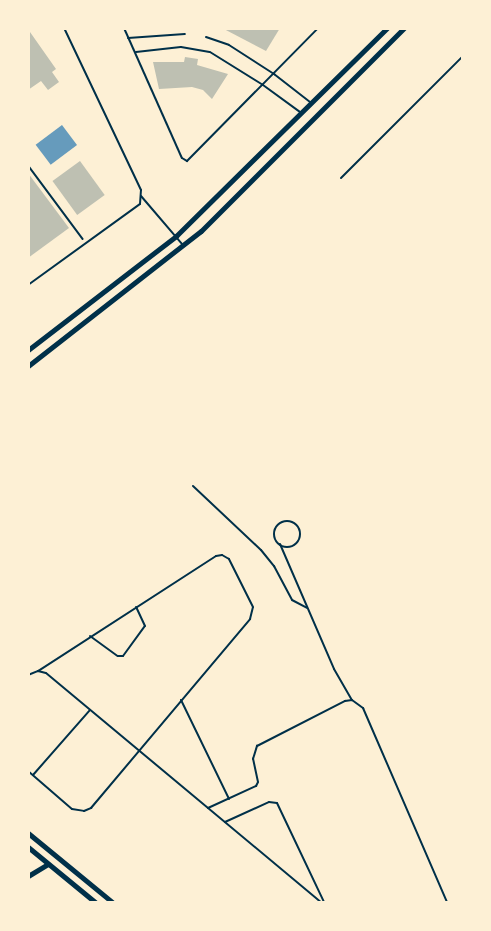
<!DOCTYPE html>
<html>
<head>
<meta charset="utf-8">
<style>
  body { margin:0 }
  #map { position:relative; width:491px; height:931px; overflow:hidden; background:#fdf0d5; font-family:"Titillium Web",sans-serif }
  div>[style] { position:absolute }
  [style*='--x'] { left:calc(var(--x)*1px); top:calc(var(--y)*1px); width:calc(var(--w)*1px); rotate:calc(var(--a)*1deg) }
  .water>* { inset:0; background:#669bbc; transform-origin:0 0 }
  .building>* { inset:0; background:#bec0b2; transform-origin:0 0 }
  .path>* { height:1.5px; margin:-0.75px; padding:0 0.75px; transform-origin:0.75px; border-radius:0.75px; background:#003049 }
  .service>* { height:2px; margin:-1px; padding:0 1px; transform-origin:1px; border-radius:1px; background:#003049 }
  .service>.ring { margin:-1px; padding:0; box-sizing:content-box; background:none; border:2px solid #003049; border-radius:50% }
  .minor>* { height:5px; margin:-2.5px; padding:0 2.5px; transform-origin:2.5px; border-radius:2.5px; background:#003049 }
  span { translate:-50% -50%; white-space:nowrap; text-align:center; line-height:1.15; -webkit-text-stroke:4.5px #fdf0d5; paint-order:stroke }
  .frame { position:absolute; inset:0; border:30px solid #fdf0d5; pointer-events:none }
</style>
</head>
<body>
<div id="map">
  <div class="water">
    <div style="left:62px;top:125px;width:25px;height:33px;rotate:53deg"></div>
  </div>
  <div class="building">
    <div style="clip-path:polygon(222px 28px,280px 28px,266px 51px)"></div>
    <div style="clip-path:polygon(30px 32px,56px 69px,52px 72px,59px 82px,48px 90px,41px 81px,28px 90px)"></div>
    <div style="clip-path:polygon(185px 57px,198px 59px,197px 65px,228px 74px,212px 99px,203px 90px,192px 87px,159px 89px,153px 62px,184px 62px)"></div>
    <div style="left:80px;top:161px;width:42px;height:34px;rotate:54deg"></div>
    <div style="clip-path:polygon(28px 173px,69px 228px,28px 258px)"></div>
  </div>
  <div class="path">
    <div style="--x:28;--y:165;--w:92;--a:53.4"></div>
  </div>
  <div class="service">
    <div style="--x:124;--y:28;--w:142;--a:66"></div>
    <div style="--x:182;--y:158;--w:6;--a:31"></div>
    <div style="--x:187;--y:161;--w:187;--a:-45.4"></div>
    <div style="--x:206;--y:37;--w:24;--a:19"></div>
    <div style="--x:229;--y:45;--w:54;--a:32.8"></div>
    <div style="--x:274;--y:74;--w:46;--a:37.9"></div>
    <div style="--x:128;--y:38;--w:57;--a:-4"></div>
    <div style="--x:136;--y:52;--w:45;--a:-6.3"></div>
    <div style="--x:181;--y:47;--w:29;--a:10"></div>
    <div style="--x:210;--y:52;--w:62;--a:31.9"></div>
    <div style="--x:263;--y:85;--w:46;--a:36.1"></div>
    <div style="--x:341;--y:178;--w:171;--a:-45"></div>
    <div style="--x:141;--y:196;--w:63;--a:49.5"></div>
    <div style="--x:28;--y:285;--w:138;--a:-35.9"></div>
    <div style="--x:140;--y:204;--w:14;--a:-86"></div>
    <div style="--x:141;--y:190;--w:179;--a:-115.4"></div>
    <div style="--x:193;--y:486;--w:93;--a:43.3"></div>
    <div style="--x:261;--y:550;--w:21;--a:51"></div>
    <div style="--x:274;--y:566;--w:38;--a:62"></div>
    <div style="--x:292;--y:600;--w:17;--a:28"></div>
    <div class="ring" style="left:274px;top:521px;width:24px;height:24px"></div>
    <div style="--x:280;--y:544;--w:136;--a:66.6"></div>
    <div style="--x:334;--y:669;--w:36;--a:60"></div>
    <div style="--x:90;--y:636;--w:34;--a:36"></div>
    <div style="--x:118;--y:656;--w:5;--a:0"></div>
    <div style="--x:123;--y:656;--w:37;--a:-54"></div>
    <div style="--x:145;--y:626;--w:21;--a:-115"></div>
    <div style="--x:28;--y:675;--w:11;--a:-22"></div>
    <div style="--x:38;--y:671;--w:8;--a:14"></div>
    <div style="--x:46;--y:673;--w:358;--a:39.8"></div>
    <div style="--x:181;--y:700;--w:110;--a:64.1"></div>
    <div style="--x:28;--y:771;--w:58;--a:40.8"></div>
    <div style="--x:72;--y:809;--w:12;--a:9"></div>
    <div style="--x:84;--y:811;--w:8;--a:-23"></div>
    <div style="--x:91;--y:808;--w:247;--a:-49.9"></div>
    <div style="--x:250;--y:619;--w:12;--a:-76"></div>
    <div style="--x:253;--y:607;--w:54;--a:-116.6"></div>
    <div style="--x:229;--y:559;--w:8;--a:-150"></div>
    <div style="--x:222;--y:555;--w:6;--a:171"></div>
    <div style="--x:216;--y:556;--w:212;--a:147.1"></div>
    <div style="--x:33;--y:775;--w:86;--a:-48.8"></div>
    <div style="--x:208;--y:808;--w:53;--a:-24.6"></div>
    <div style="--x:256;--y:786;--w:4;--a:-63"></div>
    <div style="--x:258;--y:782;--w:24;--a:-102"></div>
    <div style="--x:253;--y:759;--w:14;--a:-73"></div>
    <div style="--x:257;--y:746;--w:99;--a:-27.1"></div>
    <div style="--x:345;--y:701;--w:7;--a:-8"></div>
    <div style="--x:352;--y:700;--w:14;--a:36"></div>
    <div style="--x:363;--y:708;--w:211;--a:66.6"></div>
    <div style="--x:225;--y:822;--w:48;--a:-24.4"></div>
    <div style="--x:269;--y:802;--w:8;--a:7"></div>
    <div style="--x:277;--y:803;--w:110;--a:64.6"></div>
  </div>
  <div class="minor">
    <div style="--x:28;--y:350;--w:187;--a:-37.6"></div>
    <div style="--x:176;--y:236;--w:296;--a:-44.6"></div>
    <div style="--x:28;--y:366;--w:219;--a:-38"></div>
    <div style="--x:201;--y:231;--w:287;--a:-45"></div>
    <div style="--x:28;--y:833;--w:109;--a:39.4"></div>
    <div style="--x:28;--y:847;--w:87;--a:39.4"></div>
    <div style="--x:28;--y:876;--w:23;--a:-31"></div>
  </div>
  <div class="frame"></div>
</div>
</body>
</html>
